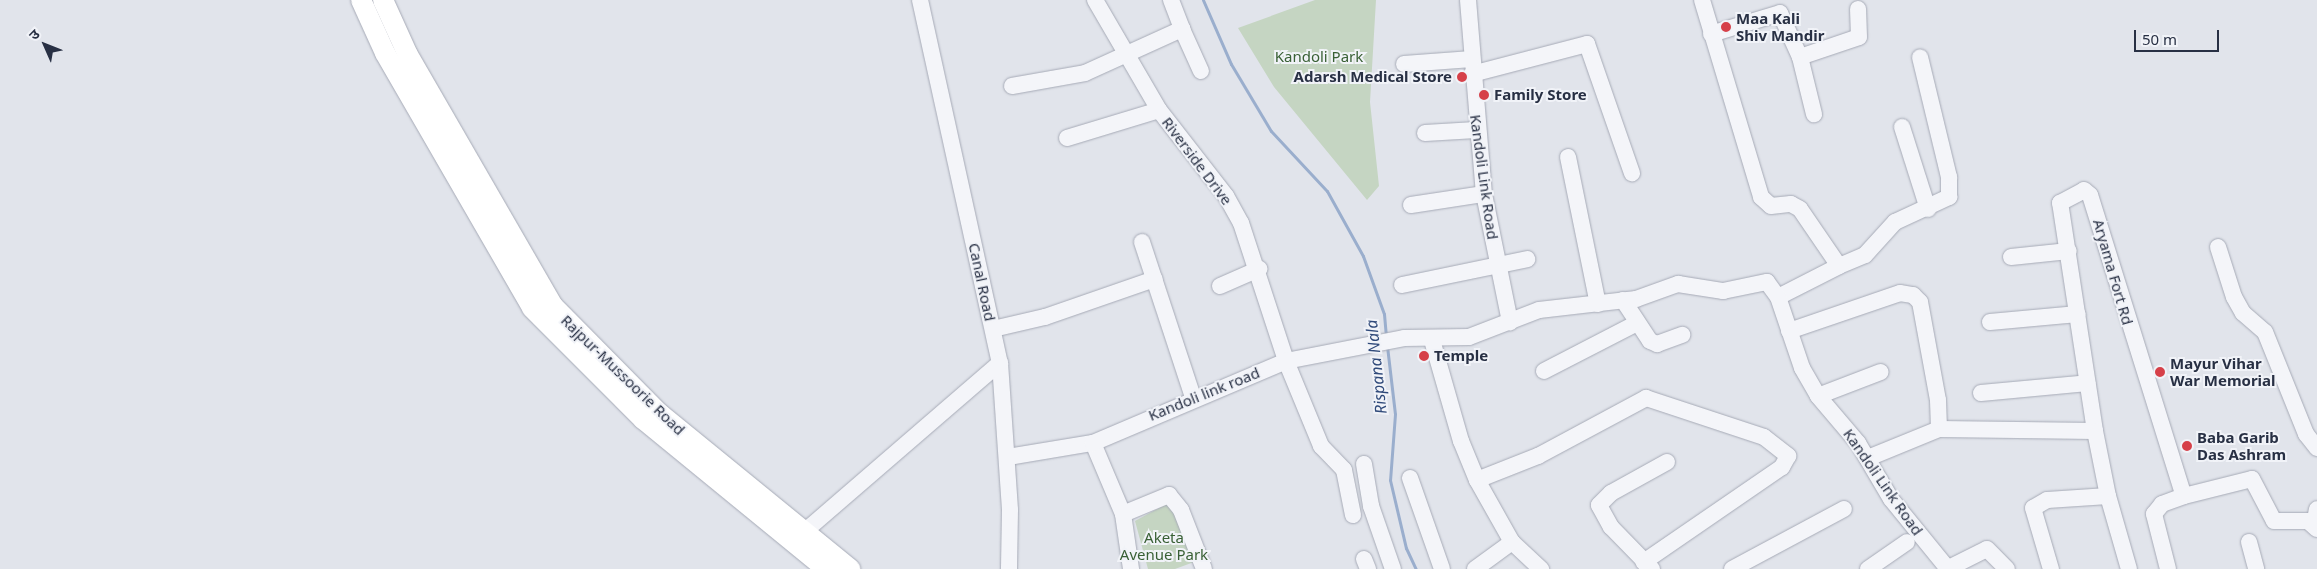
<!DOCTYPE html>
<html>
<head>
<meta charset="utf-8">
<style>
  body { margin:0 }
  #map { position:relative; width:2317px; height:569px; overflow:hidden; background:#e1e4eb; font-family:"Noto Sans","Noto Sans Devanagari",sans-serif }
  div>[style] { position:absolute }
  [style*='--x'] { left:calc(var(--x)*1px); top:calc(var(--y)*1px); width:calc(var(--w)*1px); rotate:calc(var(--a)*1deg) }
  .green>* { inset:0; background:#c5d5c2 }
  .stream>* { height:3px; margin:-1.5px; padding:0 1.5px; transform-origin:1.5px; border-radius:1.5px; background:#9aaecd }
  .roads { filter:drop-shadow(0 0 1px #a6aab6) drop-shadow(0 0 1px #a6aab6) }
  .minor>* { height:16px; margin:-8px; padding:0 8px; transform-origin:8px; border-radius:8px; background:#f4f5f9 }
  .major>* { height:20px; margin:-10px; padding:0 10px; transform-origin:10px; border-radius:10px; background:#fff }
  .dots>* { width:14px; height:14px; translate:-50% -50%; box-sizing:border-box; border:2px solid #f1f3f8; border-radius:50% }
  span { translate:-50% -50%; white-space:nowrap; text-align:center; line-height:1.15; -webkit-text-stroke:4px #f1f3f8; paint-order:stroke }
  .poi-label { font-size:15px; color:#283044; font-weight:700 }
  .left { translate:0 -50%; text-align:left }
  .right { translate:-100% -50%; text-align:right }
  .park-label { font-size:15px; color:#396035 }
  .street-label { font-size:15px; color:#283044 }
  .water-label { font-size:16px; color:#304a7a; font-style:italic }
  .north { position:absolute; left:20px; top:20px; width:50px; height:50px; -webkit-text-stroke:4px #f1f3f8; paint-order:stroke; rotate:314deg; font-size:14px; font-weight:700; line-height:20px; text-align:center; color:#283044 }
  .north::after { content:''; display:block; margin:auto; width:18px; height:22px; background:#283044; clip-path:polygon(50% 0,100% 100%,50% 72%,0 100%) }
  .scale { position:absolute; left:2134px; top:30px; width:85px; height:22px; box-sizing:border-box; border:2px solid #283044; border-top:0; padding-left:6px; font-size:15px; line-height:18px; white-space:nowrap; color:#283044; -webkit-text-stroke:4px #f1f3f8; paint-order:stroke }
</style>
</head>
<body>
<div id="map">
  <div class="green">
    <div style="clip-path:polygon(1315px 0,1376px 0,1370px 102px,1379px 186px,1367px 200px,1274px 87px,1238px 28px)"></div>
    <div style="clip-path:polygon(1170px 502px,1194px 562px,1175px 569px,1148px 569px,1135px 521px)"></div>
  </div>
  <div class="stream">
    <div style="--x:1203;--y:0;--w:70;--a:66.4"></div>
    <div style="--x:1231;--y:64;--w:78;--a:59.2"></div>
    <div style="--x:1271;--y:131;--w:82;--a:47"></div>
    <div style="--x:1327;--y:191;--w:74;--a:61"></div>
    <div style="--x:1363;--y:256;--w:62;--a:70.1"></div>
    <div style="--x:1384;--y:314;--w:23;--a:85"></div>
    <div style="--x:1387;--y:346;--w:68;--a:83.3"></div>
    <div style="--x:1395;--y:414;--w:66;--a:94.3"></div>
    <div style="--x:1390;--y:480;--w:70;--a:76.8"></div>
    <div style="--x:1406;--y:548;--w:23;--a:65"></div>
  </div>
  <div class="roads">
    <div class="minor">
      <div style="--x:920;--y:0;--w:372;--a:77.6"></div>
      <div style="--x:1000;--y:363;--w:147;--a:86.1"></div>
      <div style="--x:1010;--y:510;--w:59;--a:91"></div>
      <div style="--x:1095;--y:0;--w:127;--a:59.8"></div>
      <div style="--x:1159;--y:110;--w:109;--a:52.1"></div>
      <div style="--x:1226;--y:196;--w:31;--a:61"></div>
      <div style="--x:1241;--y:223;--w:145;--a:71.9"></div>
      <div style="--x:1286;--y:361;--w:92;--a:67.6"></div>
      <div style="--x:1321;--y:446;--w:33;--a:46"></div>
      <div style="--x:1344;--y:470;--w:46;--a:78.7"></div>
      <div style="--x:1171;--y:0;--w:31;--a:69"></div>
      <div style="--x:1468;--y:0;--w:195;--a:85.3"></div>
      <div style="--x:1484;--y:194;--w:131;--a:78.5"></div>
      <div style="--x:1702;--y:0;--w:206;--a:73.3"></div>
      <div style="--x:1761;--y:197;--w:13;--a:42"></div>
      <div style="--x:1771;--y:206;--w:20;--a:-6"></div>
      <div style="--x:1791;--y:204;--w:10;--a:29"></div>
      <div style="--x:1800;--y:209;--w:69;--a:55.6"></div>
      <div style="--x:1839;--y:266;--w:68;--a:153.1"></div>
      <div style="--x:1711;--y:34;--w:72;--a:-16.9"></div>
      <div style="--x:1780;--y:13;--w:48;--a:65.6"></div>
      <div style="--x:1800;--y:57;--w:59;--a:76.2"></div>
      <div style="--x:1800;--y:57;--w:62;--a:-18.7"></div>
      <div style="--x:1859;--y:37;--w:28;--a:-92"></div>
      <div style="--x:1404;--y:64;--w:68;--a:-4.2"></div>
      <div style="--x:1472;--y:74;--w:119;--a:-14.6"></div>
      <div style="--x:1587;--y:44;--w:137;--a:70.8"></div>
      <div style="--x:1012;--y:86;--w:74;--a:-10.1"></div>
      <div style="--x:1085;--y:73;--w:107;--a:-24.4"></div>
      <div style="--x:1182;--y:29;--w:46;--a:65.7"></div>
      <div style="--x:1902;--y:127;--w:86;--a:72.4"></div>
      <div style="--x:1425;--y:133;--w:51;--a:-3.4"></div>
      <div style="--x:1067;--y:138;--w:96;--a:-16.9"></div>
      <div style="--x:1568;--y:157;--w:150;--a:78.5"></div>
      <div style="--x:1411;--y:205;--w:74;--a:-8.6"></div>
      <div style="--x:1142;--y:242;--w:163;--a:71.8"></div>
      <div style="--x:2218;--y:247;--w:52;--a:72.3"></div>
      <div style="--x:2234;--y:297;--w:18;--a:61"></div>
      <div style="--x:2243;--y:313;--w:29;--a:41"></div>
      <div style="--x:2265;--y:332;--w:110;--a:68.1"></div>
      <div style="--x:2306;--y:434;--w:18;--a:52"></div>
      <div style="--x:2011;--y:257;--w:58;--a:-5.9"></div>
      <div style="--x:1839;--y:266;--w:28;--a:-23"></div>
      <div style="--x:1865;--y:255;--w:45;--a:-47.7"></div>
      <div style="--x:1895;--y:222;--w:60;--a:-24.8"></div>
      <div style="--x:1949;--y:197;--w:20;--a:-90"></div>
      <div style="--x:1949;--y:177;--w:123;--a:-103.6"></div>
      <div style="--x:1402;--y:285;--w:128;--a:-11.7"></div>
      <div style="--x:1220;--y:286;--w:43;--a:-23.6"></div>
      <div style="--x:1623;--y:300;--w:49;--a:56.6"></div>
      <div style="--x:1650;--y:341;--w:8;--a:23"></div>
      <div style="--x:1657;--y:344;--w:27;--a:-20"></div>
      <div style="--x:1990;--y:322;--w:88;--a:-5.2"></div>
      <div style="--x:993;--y:329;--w:53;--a:-13"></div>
      <div style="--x:1045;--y:317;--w:116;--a:-19.1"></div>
      <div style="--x:1789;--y:331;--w:117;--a:-18.9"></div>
      <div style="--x:1900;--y:293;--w:13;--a:9"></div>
      <div style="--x:1913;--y:295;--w:10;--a:45"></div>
      <div style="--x:1920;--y:302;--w:100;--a:79.6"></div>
      <div style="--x:1938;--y:400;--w:29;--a:88"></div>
      <div style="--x:1432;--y:340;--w:105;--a:74"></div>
      <div style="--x:1461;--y:441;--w:42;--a:67.7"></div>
      <div style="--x:1477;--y:480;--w:71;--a:60.6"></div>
      <div style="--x:1512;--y:542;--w:40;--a:43"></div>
      <div style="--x:1544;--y:371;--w:105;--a:-27.3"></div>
      <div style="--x:1981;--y:393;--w:107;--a:-5.3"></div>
      <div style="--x:1818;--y:396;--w:67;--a:-20.9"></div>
      <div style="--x:2095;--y:431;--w:231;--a:-98.7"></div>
      <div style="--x:2060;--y:203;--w:27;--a:-28"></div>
      <div style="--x:2084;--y:190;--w:8;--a:40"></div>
      <div style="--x:2090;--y:195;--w:315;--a:72.7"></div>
      <div style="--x:2184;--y:496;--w:70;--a:-14"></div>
      <div style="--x:2252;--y:479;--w:47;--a:62.4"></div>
      <div style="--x:2274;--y:521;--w:34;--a:0"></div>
      <div style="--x:2308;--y:521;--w:12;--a:42"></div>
      <div style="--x:1093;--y:443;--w:77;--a:67.1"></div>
      <div style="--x:1123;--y:514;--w:56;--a:81.7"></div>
      <div style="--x:1008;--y:457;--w:86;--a:-9.4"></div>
      <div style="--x:1093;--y:443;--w:210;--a:-23"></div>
      <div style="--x:1286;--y:361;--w:120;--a:-11"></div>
      <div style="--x:1404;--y:338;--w:65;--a:-0.9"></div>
      <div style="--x:1469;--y:337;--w:75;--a:-21.1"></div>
      <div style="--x:1539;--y:310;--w:98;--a:-6.5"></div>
      <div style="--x:1636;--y:299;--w:45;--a:-19.7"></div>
      <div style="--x:1678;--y:284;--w:46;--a:8.8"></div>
      <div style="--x:1723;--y:291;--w:45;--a:-11.6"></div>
      <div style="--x:1767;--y:282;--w:19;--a:54"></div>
      <div style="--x:1778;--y:297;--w:75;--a:71.3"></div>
      <div style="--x:1802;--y:368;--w:32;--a:60"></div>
      <div style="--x:1818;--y:396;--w:62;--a:49.6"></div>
      <div style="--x:1858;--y:443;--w:65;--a:59.5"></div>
      <div style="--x:1891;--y:499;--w:90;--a:50.8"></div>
      <div style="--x:1868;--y:458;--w:77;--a:-22.2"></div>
      <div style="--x:1939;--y:429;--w:156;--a:0.7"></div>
      <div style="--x:2095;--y:431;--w:66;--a:78.7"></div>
      <div style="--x:2108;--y:496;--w:61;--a:176.2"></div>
      <div style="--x:2047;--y:500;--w:16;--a:150"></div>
      <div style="--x:2033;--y:508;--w:64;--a:73.6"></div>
      <div style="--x:1364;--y:464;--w:43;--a:80.5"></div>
      <div style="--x:1371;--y:506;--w:67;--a:70.8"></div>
      <div style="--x:1410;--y:478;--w:96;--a:70.6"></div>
      <div style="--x:1477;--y:480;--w:66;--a:-21.5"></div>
      <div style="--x:1538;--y:456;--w:123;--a:-28.2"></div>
      <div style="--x:1646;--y:398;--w:124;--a:18.3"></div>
      <div style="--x:1764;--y:437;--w:31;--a:38"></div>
      <div style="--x:1788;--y:456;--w:13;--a:119"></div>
      <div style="--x:1782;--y:467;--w:168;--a:145.5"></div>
      <div style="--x:2108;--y:496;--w:76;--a:74"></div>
      <div style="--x:1123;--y:514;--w:50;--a:-22.4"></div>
      <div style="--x:1169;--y:495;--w:19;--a:51"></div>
      <div style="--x:1181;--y:510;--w:63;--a:68.7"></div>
      <div style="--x:2314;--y:526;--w:17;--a:-80"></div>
      <div style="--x:804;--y:532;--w:259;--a:-40.8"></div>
      <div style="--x:2249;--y:542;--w:28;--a:75"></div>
      <div style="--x:1364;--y:559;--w:11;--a:68"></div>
      <div style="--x:1949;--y:568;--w:42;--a:-26.6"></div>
      <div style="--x:1987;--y:549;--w:28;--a:45"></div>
      <div style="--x:1475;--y:569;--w:46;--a:-36.1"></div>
      <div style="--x:1652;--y:569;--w:59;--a:-134.3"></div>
      <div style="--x:1611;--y:527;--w:25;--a:-119"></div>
      <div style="--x:1599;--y:505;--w:17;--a:-45"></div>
      <div style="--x:1611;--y:493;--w:64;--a:-29"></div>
      <div style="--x:1732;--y:569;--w:127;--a:-28.2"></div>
      <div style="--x:1868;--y:569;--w:47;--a:-34.7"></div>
      <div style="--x:2168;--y:569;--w:57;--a:-104.3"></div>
      <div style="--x:2154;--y:514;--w:13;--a:-51"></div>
      <div style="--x:2162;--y:504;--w:23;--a:-20"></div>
    </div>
    <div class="major">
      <div style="--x:361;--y:0;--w:58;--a:65.6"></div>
      <div style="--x:385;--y:53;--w:294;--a:60"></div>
      <div style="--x:532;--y:308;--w:157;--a:45"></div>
      <div style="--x:643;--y:419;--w:237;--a:39.3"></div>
      <div style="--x:383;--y:0;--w:60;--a:65.6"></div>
      <div style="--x:408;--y:55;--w:290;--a:60"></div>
      <div style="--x:553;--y:306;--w:151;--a:45.3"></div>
      <div style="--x:659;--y:413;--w:247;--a:39.2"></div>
    </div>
  </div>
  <div class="dots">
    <div style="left:1726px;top:27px;background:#d64049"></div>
    <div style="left:1462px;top:77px;background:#d64049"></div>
    <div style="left:1484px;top:95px;background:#d64049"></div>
    <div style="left:1424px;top:356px;background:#d64049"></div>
    <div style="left:2160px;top:372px;background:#d64049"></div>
    <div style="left:2187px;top:446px;background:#d64049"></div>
  </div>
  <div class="poi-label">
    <span class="left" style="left:1736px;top:27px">Maa Kali<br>Shiv Mandir</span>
    <span class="right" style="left:1452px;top:77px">Adarsh Medical Store</span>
    <span class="left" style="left:1494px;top:95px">Family Store</span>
    <span class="left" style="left:1434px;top:356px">Temple</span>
    <span class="left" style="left:2170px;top:372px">Mayur Vihar<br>War Memorial</span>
    <span class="left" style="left:2197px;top:446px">Baba Garib<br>Das Ashram</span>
  </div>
  <div class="park-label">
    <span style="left:1319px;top:57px">Kandoli Park</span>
    <span style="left:1164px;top:546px">Aketa<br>Avenue Park</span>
  </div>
  <div class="street-label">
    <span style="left:1197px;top:161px;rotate:53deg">Riverside Drive</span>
    <span style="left:1484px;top:177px;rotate:82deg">Kandoli Link Road</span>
    <span style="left:2113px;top:272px;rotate:74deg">Aryama Fort Rd</span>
    <span style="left:982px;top:282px;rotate:78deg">Canal Road</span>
    <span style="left:623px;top:375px;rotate:44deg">Rajpur-Mussoorie Road</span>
    <span style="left:1204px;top:394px;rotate:-22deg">Kandoli link road</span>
    <span style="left:1883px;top:482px;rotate:55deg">Kandoli Link Road</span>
  </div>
  <div class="water-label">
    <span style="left:1376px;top:367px;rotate:-96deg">Rispana Nala</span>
  </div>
  <div class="north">उ</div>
  <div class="scale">50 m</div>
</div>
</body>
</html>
